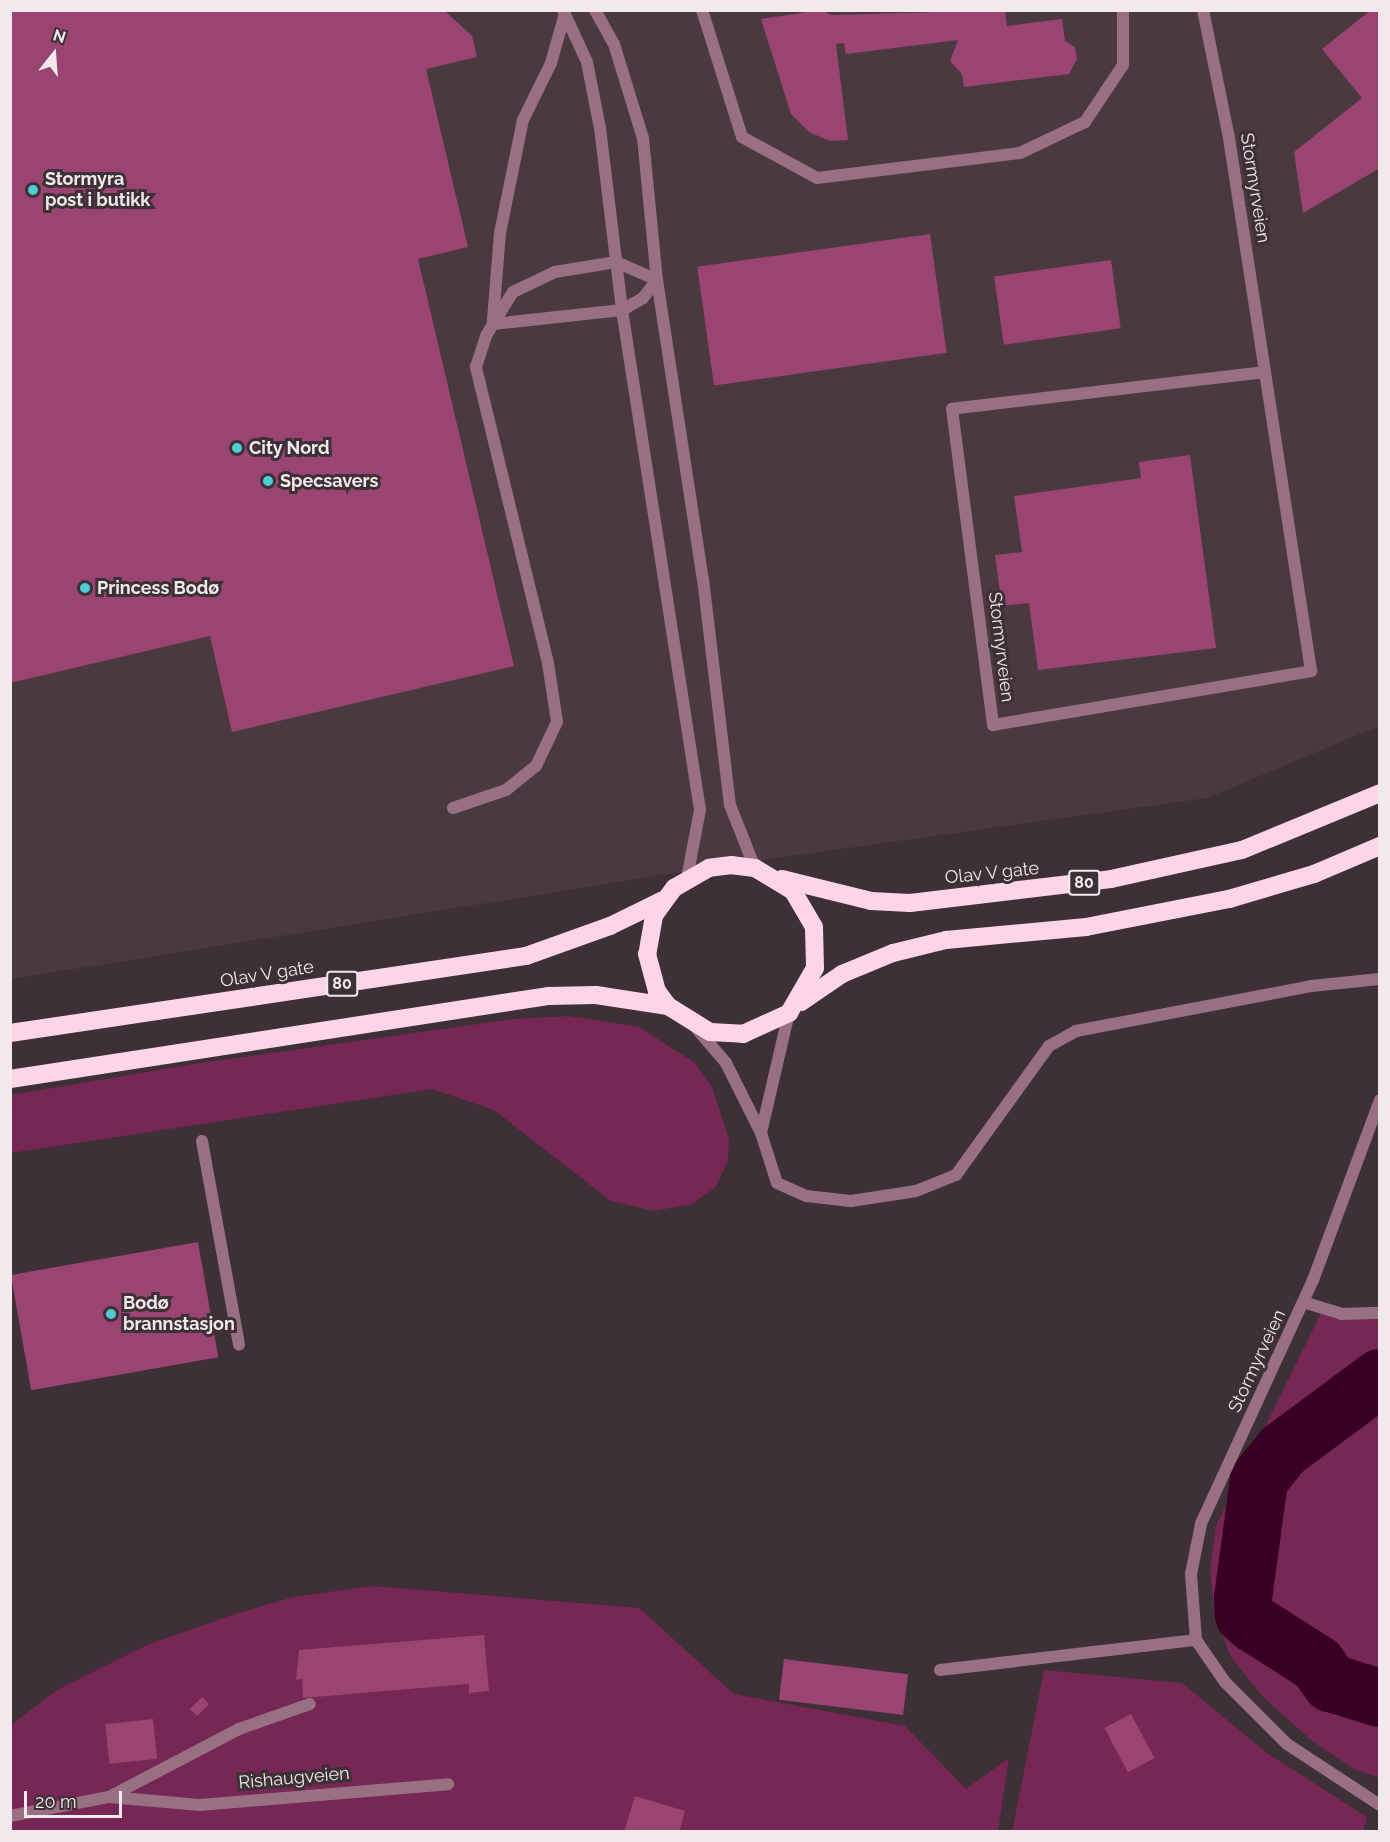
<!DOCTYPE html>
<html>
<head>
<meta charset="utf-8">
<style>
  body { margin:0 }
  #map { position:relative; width:1390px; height:1842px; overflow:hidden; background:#3d3036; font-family:Raleway,sans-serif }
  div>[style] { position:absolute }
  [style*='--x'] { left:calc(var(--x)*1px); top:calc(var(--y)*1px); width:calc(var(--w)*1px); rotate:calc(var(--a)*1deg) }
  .built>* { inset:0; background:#4b3940 }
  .green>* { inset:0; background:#762753 }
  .river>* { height:58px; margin:-29px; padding:0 29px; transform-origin:29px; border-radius:29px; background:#3a0023 }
  .building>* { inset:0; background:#9a4471; transform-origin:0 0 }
  .lane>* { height:12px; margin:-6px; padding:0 6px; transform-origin:6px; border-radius:6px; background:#987082 }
  .street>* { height:12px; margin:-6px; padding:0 6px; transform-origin:6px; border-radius:6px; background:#987082 }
  .highway>* { height:18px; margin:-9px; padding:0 9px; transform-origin:9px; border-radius:9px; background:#fdd5e7 }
  .dots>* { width:16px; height:16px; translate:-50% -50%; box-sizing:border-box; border:3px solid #3d3036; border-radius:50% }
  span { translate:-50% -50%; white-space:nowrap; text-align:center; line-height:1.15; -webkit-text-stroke:6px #3d3036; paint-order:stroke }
  .shield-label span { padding:2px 4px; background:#3d3036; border:2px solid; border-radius:4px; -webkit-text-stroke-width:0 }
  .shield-label { font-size:16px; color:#f1e9ec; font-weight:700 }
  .poi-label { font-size:18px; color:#f1e9ec; font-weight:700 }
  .left { translate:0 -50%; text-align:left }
  .street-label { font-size:18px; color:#f1e9ec }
  .frame { position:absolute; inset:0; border:12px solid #f1e9ec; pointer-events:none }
  .north { position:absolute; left:24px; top:24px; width:60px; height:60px; -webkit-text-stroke:4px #3d3036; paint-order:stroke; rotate:17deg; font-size:16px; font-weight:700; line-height:24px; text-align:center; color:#f1e9ec }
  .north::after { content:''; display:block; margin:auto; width:21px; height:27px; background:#f1e9ec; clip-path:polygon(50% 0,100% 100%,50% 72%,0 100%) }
  .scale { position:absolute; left:24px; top:1791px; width:98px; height:27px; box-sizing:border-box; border:3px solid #f1e9ec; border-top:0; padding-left:8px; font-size:18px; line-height:21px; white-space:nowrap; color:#f1e9ec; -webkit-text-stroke:4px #3d3036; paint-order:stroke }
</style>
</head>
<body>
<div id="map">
  <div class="built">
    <div style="clip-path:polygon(11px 11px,1379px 11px,1379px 726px,1207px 798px,719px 866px,11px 979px)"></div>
  </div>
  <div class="green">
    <div style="clip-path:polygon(569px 1016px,639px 1027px,695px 1063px,712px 1087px,729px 1139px,728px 1161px,715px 1188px,692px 1204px,654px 1211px,611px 1201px,494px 1110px,432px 1089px,11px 1153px,11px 1095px,194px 1064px,513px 1019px)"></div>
    <div style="clip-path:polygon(1323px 1309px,1379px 1310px,1379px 1778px,1354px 1769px,1311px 1740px,1262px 1696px,1231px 1657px,1215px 1617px,1210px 1570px,1216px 1526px)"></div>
    <div style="clip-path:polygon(372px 1586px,639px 1608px,734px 1694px,905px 1726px,966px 1789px,1009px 1758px,998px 1831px,11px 1832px,11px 1725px,57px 1690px,147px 1645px,232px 1615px,293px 1597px)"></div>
    <div style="clip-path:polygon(1044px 1670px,1182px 1683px,1267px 1753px,1367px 1817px,1363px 1832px,1012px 1832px)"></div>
  </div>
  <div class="river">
    <div style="--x:1380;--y:1378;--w:121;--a:143.4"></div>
    <div style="--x:1283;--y:1450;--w:38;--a:129"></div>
    <div style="--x:1259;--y:1480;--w:119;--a:97.7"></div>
    <div style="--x:1243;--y:1598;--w:17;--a:87"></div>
    <div style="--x:1244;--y:1615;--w:12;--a:42"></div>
    <div style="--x:1253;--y:1623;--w:76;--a:32.6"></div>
    <div style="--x:1317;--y:1664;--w:24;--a:54"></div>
    <div style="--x:1331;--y:1683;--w:51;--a:17"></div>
  </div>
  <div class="building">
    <div style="clip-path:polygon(10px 10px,444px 10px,472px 36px,477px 57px,426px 69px,468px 247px,418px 259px,514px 666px,232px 732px,210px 636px,10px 683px)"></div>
    <div style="clip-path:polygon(821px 10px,832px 15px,1005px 10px,1007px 26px,1062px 19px,1065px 41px,1075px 47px,1077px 59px,1069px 74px,964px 87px,962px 74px,950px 61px,958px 40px,846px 54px,844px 43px,836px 44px,848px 140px,830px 141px,809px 132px,791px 114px,761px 19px)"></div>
    <div style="clip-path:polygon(1371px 10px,1380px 10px,1380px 168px,1303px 213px,1294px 152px,1362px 98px,1322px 49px)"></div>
    <div style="left:930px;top:234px;width:120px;height:235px;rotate:82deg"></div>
    <div style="left:1111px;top:260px;width:69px;height:118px;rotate:82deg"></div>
    <div style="clip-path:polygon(1190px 455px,1216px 648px,1038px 670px,1029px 603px,1002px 606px,995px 555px,1022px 552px,1014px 496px,1141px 478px,1139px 462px)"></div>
    <div style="left:198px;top:1242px;width:117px;height:190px;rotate:80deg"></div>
    <div style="clip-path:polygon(484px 1635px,489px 1691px,469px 1693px,469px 1684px,303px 1698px,302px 1679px,296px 1680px,299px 1650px)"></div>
    <div style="left:784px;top:1659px;width:125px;height:41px;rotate:7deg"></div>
    <div style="left:202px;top:1697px;width:10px;height:17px;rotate:45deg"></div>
    <div style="left:1131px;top:1714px;width:50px;height:30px;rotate:62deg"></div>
    <div style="left:153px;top:1719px;width:40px;height:48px;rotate:84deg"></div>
    <div style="clip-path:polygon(635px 1796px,685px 1811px,679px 1832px,624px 1832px)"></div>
  </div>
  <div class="lane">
    <div style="--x:702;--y:10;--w:133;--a:72.5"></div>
    <div style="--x:742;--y:137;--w:85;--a:28.7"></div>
    <div style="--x:817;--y:178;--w:205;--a:-7"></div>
    <div style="--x:1020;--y:153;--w:72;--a:-25.5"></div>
    <div style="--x:1085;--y:122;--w:69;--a:-56.3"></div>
    <div style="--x:1123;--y:65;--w:55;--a:-90"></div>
    <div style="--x:493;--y:320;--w:87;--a:-85.4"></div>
    <div style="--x:500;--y:233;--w:115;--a:-78.5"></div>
    <div style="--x:523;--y:120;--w:64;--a:-63.8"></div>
    <div style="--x:551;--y:63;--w:51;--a:-74.1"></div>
    <div style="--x:1265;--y:372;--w:315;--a:173.3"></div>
    <div style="--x:952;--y:409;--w:319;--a:82.6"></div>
    <div style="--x:993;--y:725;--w:323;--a:-9.6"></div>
    <div style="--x:453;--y:808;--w:56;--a:-18.8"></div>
    <div style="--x:506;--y:790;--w:38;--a:-39"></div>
    <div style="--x:536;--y:766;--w:49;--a:-64.5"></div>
    <div style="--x:557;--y:722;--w:60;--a:-98.7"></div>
    <div style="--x:548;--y:663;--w:305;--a:-103.7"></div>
    <div style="--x:476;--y:367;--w:33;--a:-72"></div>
    <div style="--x:486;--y:336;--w:14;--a:-60"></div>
    <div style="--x:493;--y:324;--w:38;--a:-58"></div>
    <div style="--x:513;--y:292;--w:47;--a:-25.5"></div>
    <div style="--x:555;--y:272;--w:62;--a:-9.3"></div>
    <div style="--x:616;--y:262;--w:45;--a:23.7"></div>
    <div style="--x:657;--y:280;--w:23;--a:128"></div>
    <div style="--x:643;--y:298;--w:24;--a:150"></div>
    <div style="--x:622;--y:310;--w:130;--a:173.8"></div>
    <div style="--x:202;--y:1141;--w:207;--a:79.7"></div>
    <div style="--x:1303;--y:1302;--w:41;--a:17.1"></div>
    <div style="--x:1342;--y:1314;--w:38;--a:-2"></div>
  </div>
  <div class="street">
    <div style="--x:563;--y:10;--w:57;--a:65.2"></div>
    <div style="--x:587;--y:62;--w:67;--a:78.9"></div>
    <div style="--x:600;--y:128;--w:183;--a:83.1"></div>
    <div style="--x:622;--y:310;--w:506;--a:81.13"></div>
    <div style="--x:700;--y:810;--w:69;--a:100.8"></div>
    <div style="--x:595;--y:10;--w:39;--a:61"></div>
    <div style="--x:614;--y:44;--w:98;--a:72.9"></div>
    <div style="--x:643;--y:138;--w:143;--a:84.4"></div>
    <div style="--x:657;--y:280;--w:303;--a:81.3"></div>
    <div style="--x:703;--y:579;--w:228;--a:83.2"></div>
    <div style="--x:730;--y:805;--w:68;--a:68.4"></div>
    <div style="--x:1203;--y:10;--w:131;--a:78.5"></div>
    <div style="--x:1229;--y:138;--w:539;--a:81.25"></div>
    <div style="--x:697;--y:1029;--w:45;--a:49.5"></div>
    <div style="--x:726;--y:1063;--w:78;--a:63.4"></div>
    <div style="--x:761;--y:1133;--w:123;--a:-76.9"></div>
    <div style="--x:1380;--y:1100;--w:192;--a:110.4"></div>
    <div style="--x:1313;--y:1280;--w:268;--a:114.7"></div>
    <div style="--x:1201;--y:1524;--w:51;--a:101.3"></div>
    <div style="--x:1191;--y:1574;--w:66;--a:85.7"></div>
    <div style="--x:1196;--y:1640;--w:51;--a:55.4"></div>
    <div style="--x:1225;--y:1682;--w:88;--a:45"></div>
    <div style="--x:1287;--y:1744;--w:111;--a:33.3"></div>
    <div style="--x:761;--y:1133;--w:52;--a:72.3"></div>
    <div style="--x:777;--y:1183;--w:32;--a:24"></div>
    <div style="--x:806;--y:1196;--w:45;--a:6.3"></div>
    <div style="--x:851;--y:1201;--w:66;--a:-8.7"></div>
    <div style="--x:916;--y:1191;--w:43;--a:-21.8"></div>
    <div style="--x:956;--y:1175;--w:159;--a:-54.2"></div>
    <div style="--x:1049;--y:1046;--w:31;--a:-29"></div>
    <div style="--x:1076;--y:1031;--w:239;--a:-10.8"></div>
    <div style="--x:1311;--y:986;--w:69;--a:-5.8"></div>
    <div style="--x:940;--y:1670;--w:258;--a:-6.7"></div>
    <div style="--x:109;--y:1797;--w:91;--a:5"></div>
    <div style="--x:200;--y:1805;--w:249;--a:-4.8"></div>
    <div style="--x:10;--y:1816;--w:101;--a:-10.9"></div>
    <div style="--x:109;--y:1797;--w:147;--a:-27.6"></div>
    <div style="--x:239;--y:1729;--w:75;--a:-19.4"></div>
  </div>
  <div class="highway">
    <div style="--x:782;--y:879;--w:92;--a:13.9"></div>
    <div style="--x:871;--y:901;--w:39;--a:3"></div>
    <div style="--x:910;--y:903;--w:202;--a:-6.8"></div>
    <div style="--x:1111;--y:879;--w:134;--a:-12.5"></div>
    <div style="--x:1242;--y:850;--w:149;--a:-22.4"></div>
    <div style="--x:801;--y:1002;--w:50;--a:-34.3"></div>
    <div style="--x:842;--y:974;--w:55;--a:-22.4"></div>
    <div style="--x:893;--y:953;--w:55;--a:-13.8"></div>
    <div style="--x:946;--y:940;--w:141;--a:-5.3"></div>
    <div style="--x:1086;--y:927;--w:146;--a:-11.1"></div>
    <div style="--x:1229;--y:899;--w:89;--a:-16.4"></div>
    <div style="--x:1314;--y:874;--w:72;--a:-23"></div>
    <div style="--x:10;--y:1033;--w:522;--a:-8.49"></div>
    <div style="--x:526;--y:956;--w:89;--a:-19.7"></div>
    <div style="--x:610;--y:926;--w:59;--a:-26.1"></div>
    <div style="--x:10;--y:1079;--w:544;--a:-8.77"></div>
    <div style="--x:548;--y:996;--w:48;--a:-1.2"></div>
    <div style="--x:596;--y:995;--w:73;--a:8.7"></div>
    <div style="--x:668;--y:1006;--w:49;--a:31.8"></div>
    <div style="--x:710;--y:1032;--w:33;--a:3"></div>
    <div style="--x:743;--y:1034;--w:51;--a:-24.5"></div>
    <div style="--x:789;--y:1013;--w:52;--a:-60"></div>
    <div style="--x:815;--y:968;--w:41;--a:-91.4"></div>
    <div style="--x:814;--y:927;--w:42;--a:-120.3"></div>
    <div style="--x:793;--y:891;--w:44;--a:-148.8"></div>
    <div style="--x:755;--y:868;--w:23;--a:-173"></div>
    <div style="--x:732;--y:865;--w:23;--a:173"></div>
    <div style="--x:709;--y:868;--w:40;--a:150.3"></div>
    <div style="--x:674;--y:888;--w:34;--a:126"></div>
    <div style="--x:654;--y:916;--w:39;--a:100"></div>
    <div style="--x:647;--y:954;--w:38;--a:75"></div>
    <div style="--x:657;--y:991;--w:19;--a:54"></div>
  </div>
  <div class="dots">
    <div style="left:33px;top:190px;background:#51ccd2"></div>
    <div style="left:237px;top:448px;background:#51ccd2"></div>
    <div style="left:268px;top:481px;background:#51ccd2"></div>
    <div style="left:85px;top:588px;background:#51ccd2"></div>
    <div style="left:111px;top:1314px;background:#51ccd2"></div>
  </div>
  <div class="shield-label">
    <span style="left:1084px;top:883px">80</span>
    <span style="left:342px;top:984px">80</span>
  </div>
  <div class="poi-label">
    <span class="left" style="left:45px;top:190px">Stormyra<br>post i butikk</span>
    <span class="left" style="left:249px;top:448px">City Nord</span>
    <span class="left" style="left:280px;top:481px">Specsavers</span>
    <span class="left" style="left:97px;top:588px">Princess Bodø</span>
    <span class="left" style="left:123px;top:1314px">Bodø<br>brannstasjon</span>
  </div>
  <div class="street-label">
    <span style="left:1255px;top:188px;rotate:81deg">Stormyrveien</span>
    <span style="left:1001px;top:647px;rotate:83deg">Stormyrveien</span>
    <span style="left:992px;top:873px;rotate:-6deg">Olav V gate</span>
    <span style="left:267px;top:974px;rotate:-9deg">Olav V gate</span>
    <span style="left:1257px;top:1361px;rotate:-65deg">Stormyrveien</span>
    <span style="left:294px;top:1778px;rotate:-5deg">Rishaugveien</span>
  </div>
  <div class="frame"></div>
  <div class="north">N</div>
  <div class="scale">20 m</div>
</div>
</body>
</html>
